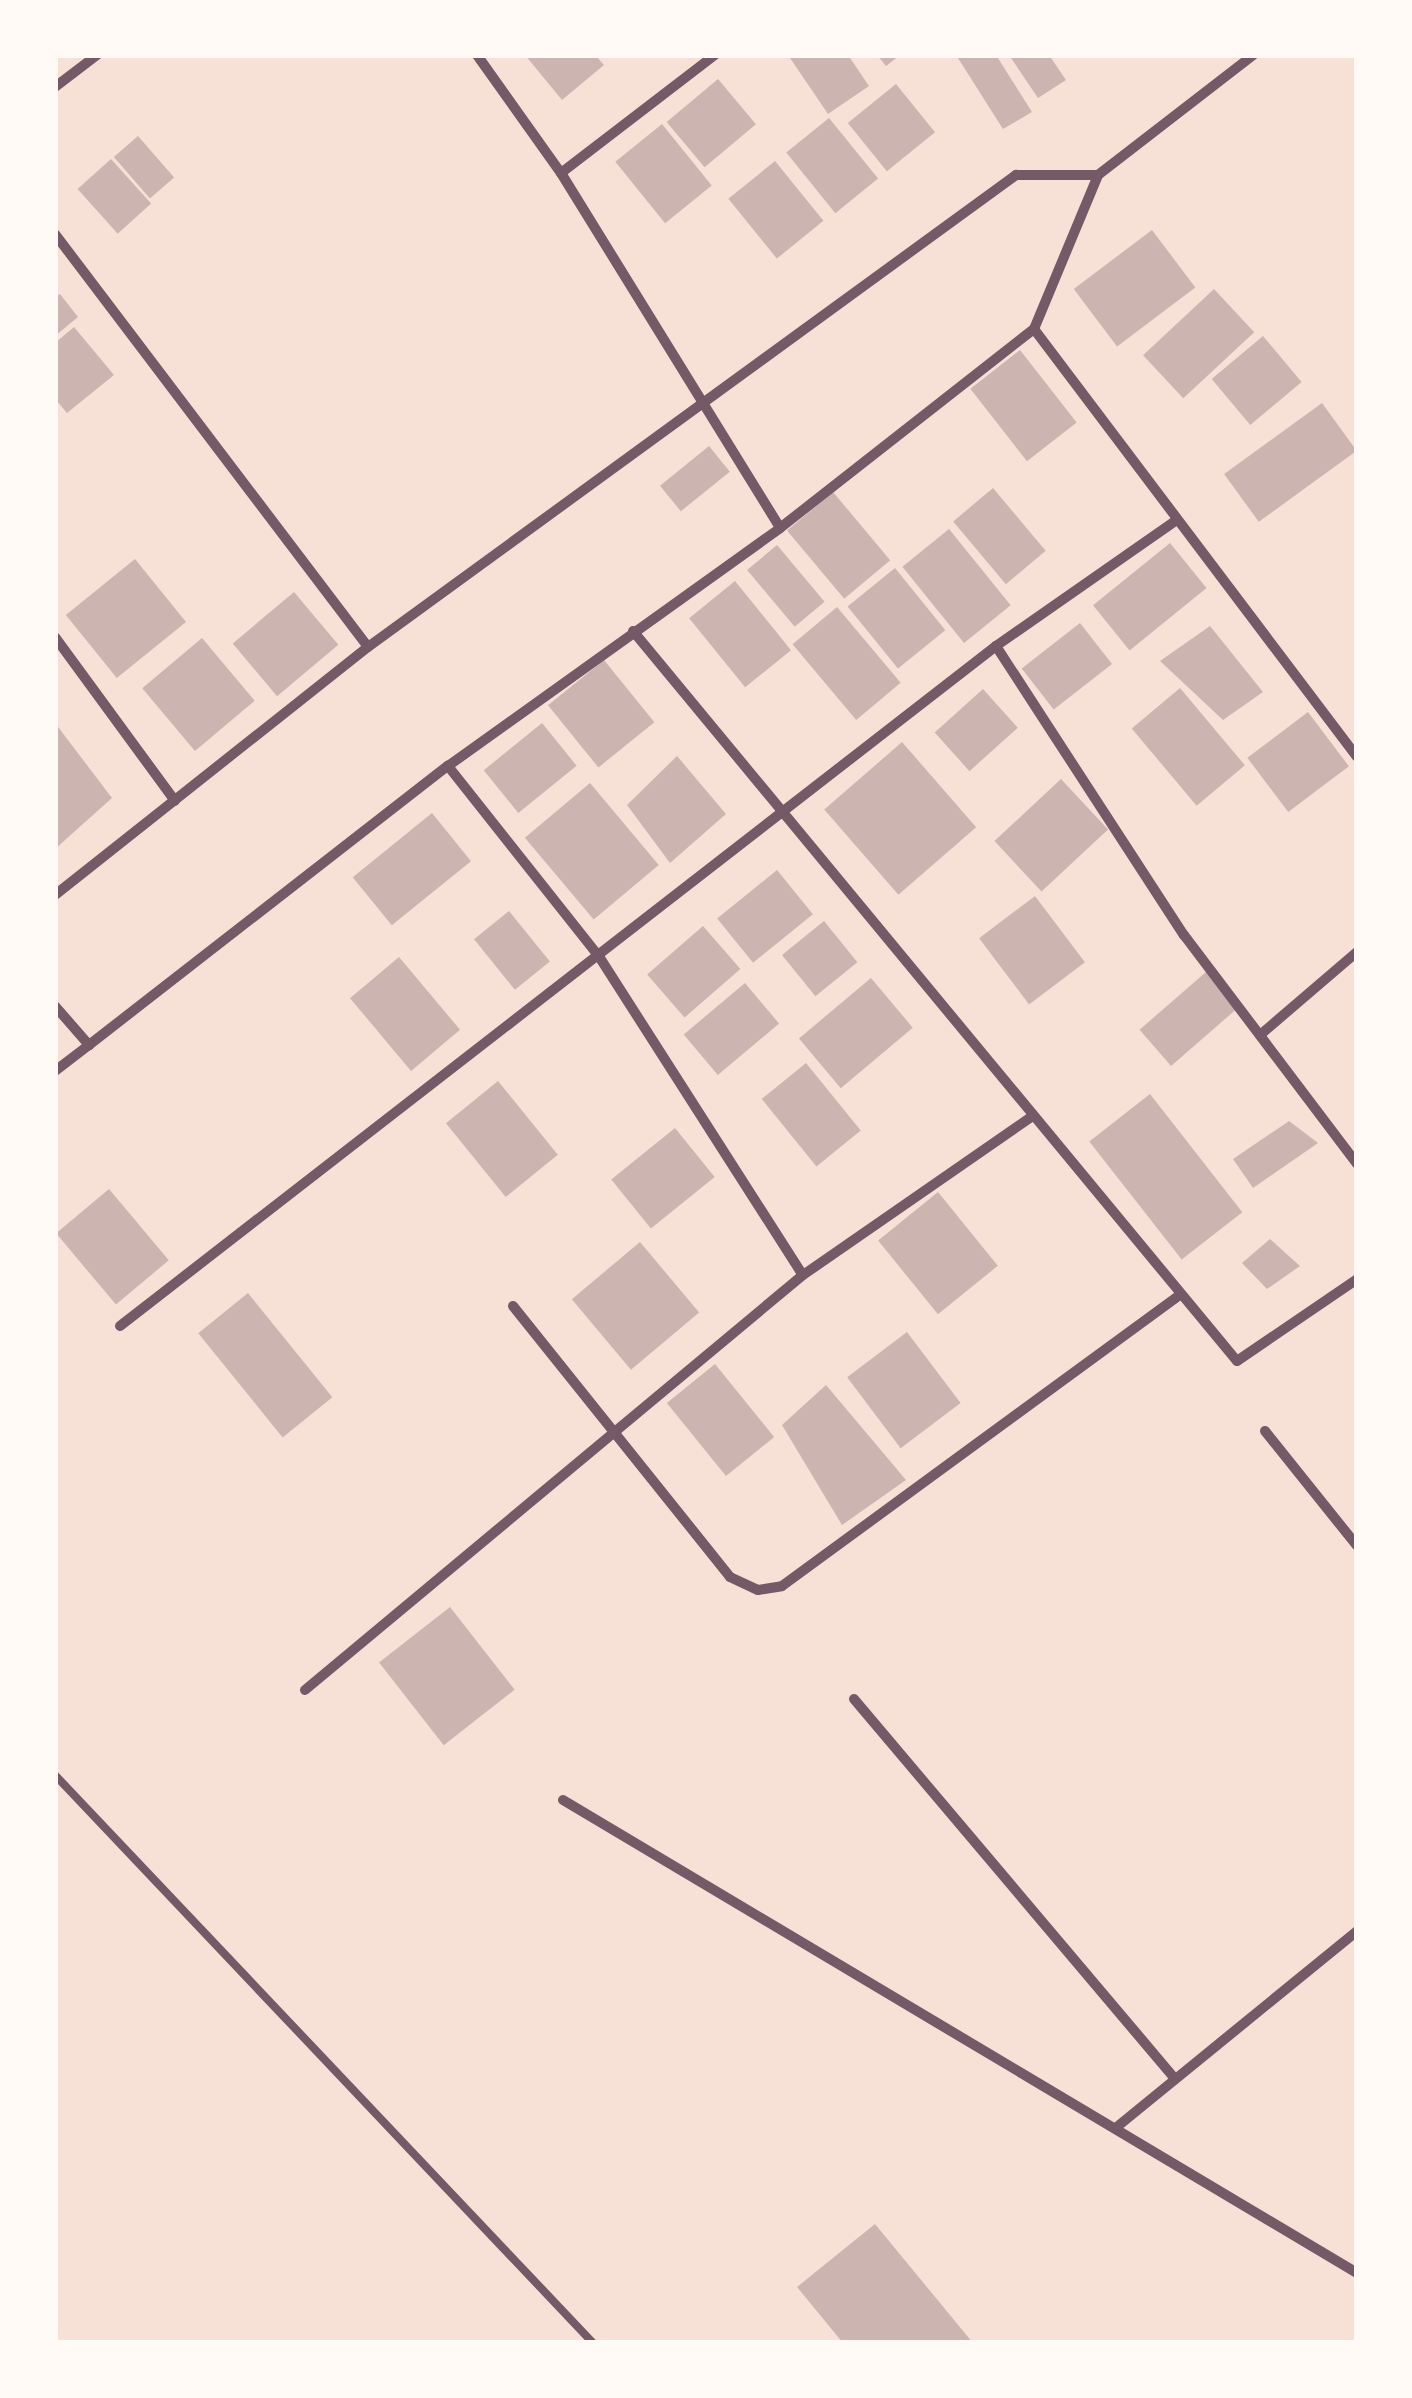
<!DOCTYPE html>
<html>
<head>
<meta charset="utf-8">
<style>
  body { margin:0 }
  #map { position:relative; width:1412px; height:2398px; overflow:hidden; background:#f7e1d7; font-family:"Varela Round",sans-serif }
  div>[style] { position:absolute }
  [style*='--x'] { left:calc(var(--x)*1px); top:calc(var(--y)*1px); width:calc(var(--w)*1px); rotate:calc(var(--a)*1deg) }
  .building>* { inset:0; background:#ccb4b1; transform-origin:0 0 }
  .service>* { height:8px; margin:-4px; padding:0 4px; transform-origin:4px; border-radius:4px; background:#755966 }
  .minor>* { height:10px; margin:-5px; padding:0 5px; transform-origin:5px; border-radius:5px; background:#755966 }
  span { translate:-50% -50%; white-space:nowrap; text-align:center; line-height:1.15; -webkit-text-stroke:8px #fffaf5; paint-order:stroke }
  .frame { position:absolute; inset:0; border:58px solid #fffaf5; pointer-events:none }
</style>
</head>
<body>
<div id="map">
  <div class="building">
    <div style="clip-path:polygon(525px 55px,595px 55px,604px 65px,562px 100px)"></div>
    <div style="clip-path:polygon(788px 55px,848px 55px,869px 86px,828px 114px)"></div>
    <div style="clip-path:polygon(877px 55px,900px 55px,886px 66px)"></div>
    <div style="clip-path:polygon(956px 55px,996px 55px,1032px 112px,1003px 129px)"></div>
    <div style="clip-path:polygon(1009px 55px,1049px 55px,1066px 80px,1038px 98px)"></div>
    <div style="left:718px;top:79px;width:59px;height:67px;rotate:50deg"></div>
    <div style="left:896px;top:84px;width:62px;height:62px;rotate:51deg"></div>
    <div style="left:829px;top:118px;width:78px;height:55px;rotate:51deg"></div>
    <div style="left:662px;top:124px;width:79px;height:60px;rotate:51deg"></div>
    <div style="left:138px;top:136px;width:55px;height:32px;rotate:49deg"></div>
    <div style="left:111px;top:159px;width:60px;height:45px;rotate:48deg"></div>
    <div style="left:775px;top:161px;width:77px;height:60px;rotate:51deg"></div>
    <div style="left:1152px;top:230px;width:72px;height:98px;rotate:53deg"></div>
    <div style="left:1214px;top:289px;width:59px;height:97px;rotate:47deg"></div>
    <div style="clip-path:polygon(60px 294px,78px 317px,55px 336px,55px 298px)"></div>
    <div style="clip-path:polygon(74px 327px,114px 375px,67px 413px,55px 399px,55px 343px)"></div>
    <div style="left:1263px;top:336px;width:60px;height:67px;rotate:50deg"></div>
    <div style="left:1020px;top:350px;width:92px;height:63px;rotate:52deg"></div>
    <div style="left:1322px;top:403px;width:59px;height:121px;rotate:54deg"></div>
    <div style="left:709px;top:446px;width:33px;height:63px;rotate:51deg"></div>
    <div style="left:993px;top:488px;width:82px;height:52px;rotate:50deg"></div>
    <div style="left:833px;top:492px;width:89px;height:60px;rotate:50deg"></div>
    <div style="left:949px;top:529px;width:98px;height:60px;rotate:51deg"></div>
    <div style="left:1170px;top:543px;width:58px;height:99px;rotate:51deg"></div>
    <div style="left:777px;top:545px;width:74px;height:39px;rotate:50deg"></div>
    <div style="left:135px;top:559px;width:81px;height:89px;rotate:51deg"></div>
    <div style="left:895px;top:568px;width:80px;height:61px;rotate:51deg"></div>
    <div style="left:735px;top:581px;width:89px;height:59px;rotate:51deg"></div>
    <div style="left:294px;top:592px;width:69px;height:80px;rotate:50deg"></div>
    <div style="left:837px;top:607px;width:99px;height:58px;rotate:50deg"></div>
    <div style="left:1080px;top:623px;width:52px;height:74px;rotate:52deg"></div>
    <div style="clip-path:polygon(1210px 626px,1263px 692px,1223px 720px,1160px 661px)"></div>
    <div style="left:202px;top:638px;width:82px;height:78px;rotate:50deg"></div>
    <div style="left:604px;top:660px;width:80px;height:72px;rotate:51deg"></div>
    <div style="left:1180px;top:688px;width:101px;height:63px;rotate:50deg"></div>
    <div style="left:983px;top:689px;width:52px;height:65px;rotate:48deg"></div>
    <div style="left:1308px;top:712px;width:68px;height:76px;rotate:53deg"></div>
    <div style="clip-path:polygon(55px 723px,112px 798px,55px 849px)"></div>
    <div style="left:542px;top:723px;width:55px;height:75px;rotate:51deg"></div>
    <div style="left:902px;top:742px;width:113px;height:103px;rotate:49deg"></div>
    <div style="clip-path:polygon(677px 756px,726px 814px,670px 863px,627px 805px)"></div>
    <div style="left:1061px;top:779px;width:69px;height:91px;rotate:47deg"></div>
    <div style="left:590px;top:783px;width:107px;height:85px;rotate:50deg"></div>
    <div style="left:432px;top:813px;width:62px;height:102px;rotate:51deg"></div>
    <div style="left:777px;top:870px;width:57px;height:77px;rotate:51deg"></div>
    <div style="left:1035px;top:896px;width:83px;height:70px;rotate:53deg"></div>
    <div style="left:509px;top:911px;width:65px;height:45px;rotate:51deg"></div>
    <div style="left:824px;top:921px;width:53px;height:54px;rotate:51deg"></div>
    <div style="left:703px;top:926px;width:57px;height:74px;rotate:49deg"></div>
    <div style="left:399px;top:957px;width:95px;height:64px;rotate:50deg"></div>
    <div style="left:1206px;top:972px;width:48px;height:88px;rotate:49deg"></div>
    <div style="left:871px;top:978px;width:65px;height:94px;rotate:50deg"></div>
    <div style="left:745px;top:983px;width:53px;height:80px;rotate:50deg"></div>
    <div style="left:806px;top:1063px;width:87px;height:57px;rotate:51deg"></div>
    <div style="left:498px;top:1081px;width:95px;height:67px;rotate:51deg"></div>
    <div style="left:1150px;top:1094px;width:150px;height:77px;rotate:52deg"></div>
    <div style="clip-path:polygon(1289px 1121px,1318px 1143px,1253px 1188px,1233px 1159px)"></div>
    <div style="left:675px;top:1128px;width:63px;height:82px;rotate:51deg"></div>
    <div style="left:109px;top:1189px;width:93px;height:69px;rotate:50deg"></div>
    <div style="left:938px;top:1192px;width:95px;height:77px;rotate:51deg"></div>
    <div style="clip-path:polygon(1270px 1239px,1300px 1266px,1267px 1289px,1242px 1263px)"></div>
    <div style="left:640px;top:1242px;width:92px;height:89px;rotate:50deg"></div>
    <div style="left:248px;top:1293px;width:134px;height:64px;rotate:51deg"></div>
    <div style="left:907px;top:1332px;width:89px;height:75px;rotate:53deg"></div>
    <div style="left:715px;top:1364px;width:94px;height:62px;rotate:51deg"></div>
    <div style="clip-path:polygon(826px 1385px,906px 1480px,842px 1525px,782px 1425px)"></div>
    <div style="left:450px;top:1607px;width:105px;height:90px;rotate:52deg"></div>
    <div style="clip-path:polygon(875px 2224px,973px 2343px,843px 2343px,797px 2287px)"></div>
  </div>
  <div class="service">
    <div style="--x:55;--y:1775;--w:782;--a:46.55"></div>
  </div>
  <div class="minor">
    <div style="--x:477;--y:55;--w:145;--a:54.6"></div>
    <div style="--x:561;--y:173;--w:417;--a:58.3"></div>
    <div style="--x:55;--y:87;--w:53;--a:-37.3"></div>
    <div style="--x:561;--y:173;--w:194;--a:-37.5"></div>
    <div style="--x:55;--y:234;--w:518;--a:52.84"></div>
    <div style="--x:1034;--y:329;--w:536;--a:52.96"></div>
    <div style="--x:633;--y:631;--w:947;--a:50.4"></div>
    <div style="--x:1237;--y:1361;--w:145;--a:-34.3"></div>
    <div style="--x:55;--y:637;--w:203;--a:53.8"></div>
    <div style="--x:996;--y:646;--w:345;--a:57"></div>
    <div style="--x:1184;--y:935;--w:287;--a:52.9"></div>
    <div style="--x:448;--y:766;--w:245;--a:51.6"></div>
    <div style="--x:600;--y:958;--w:376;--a:57.4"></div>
    <div style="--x:55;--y:895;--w:399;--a:-38.4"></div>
    <div style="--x:368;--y:647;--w:802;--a:-36.07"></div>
    <div style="--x:1016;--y:175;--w:82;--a:0"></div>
    <div style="--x:55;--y:1006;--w:52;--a:48.9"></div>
    <div style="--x:89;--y:1045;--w:455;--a:-37.9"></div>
    <div style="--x:448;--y:766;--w:408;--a:-35.6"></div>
    <div style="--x:780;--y:528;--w:323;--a:-38.1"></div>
    <div style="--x:1034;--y:329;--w:167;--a:-67.4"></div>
    <div style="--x:1098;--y:175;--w:196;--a:-37.7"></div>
    <div style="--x:1260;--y:1035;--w:128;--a:-40.6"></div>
    <div style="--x:55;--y:1071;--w:43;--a:-37.4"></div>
    <div style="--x:513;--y:1306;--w:347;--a:51.3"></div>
    <div style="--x:730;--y:1577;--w:31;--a:25"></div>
    <div style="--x:758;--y:1590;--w:24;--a:-9"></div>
    <div style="--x:782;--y:1586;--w:492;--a:-36.2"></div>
    <div style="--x:120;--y:1326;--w:1109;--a:-37.82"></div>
    <div style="--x:996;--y:646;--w:217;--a:-34.9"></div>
    <div style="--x:1265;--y:1431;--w:147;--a:51.3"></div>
    <div style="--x:305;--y:1690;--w:648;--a:-39.81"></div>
    <div style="--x:803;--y:1275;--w:276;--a:-34.7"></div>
    <div style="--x:854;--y:1699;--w:497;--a:49.8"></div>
    <div style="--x:563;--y:1800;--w:924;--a:30.78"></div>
    <div style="--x:1118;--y:2126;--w:308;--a:-39.2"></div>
  </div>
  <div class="frame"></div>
</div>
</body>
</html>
